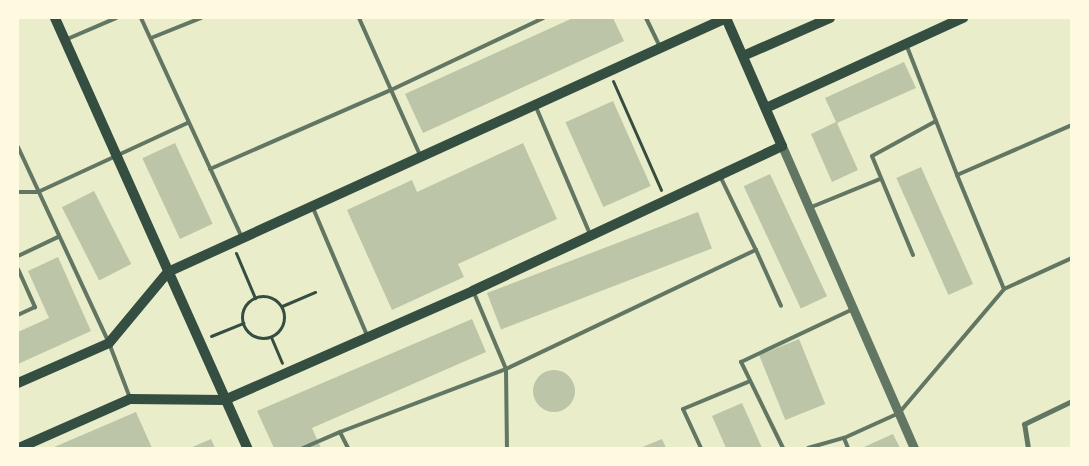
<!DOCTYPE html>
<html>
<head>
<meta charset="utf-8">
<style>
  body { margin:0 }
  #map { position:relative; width:1089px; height:466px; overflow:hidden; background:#e9edc9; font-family:Ubuntu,sans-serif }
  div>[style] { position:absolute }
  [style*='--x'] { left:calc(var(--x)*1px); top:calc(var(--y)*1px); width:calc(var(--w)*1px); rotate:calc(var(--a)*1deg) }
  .building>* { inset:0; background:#bcc5a7; transform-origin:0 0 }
  .round { border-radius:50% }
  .path>* { height:3px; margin:-1.5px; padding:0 1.5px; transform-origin:1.5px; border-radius:1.5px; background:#344e41 }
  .path>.ring { margin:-1.5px; padding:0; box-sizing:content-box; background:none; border:3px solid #344e41; border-radius:50% }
  .service>* { height:4px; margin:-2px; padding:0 2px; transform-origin:2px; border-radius:2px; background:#617663 }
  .minor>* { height:5px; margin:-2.5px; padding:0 2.5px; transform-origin:2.5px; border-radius:2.5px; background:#617663 }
  .tertiary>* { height:9px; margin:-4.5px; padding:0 4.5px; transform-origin:4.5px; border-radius:4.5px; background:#617663 }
  .secondary>* { height:10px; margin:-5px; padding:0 5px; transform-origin:5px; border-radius:5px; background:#344e41 }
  span { translate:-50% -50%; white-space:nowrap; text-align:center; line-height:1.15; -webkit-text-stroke:4px #fefae0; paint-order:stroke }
  .frame { position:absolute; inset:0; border:19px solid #fefae0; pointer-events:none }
</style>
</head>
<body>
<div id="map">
  <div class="building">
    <div style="clip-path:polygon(573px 18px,613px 18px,624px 41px,423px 133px,405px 94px)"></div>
    <div style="clip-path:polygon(904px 62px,916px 88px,837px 123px,858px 170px,832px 182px,811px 134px,836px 122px,825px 98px)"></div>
    <div style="left:613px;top:101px;width:93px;height:52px;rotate:66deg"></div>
    <div style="left:175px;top:143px;width:89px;height:36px;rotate:65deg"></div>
    <div style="clip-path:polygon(523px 143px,557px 219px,458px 264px,464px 277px,392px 310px,347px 210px,412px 180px,417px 192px)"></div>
    <div style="left:921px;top:167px;width:128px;height:27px;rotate:66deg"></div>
    <div style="left:770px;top:174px;width:135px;height:29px;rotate:65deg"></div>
    <div style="left:94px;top:191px;width:82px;height:36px;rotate:63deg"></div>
    <div style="left:698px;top:212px;width:39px;height:226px;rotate:69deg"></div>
    <div style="clip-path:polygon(58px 257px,91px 331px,18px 364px,18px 332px,49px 318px,28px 271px)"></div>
    <div style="clip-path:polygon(472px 319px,486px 352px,312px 428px,321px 448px,274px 448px,257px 411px)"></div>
    <div style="left:799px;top:339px;width:70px;height:43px;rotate:68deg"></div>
    <div class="round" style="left:533px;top:370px;width:42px;height:42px"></div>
    <div style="clip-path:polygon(742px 403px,762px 448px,726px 448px,712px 416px)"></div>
    <div style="clip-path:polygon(136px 412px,152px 448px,52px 448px)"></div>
    <div style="clip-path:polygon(893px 434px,900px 448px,865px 448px,864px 447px)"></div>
    <div style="clip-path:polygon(211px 439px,215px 448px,190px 448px)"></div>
    <div style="clip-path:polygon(662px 439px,666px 448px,640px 448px)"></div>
  </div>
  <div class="path">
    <div style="--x:613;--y:81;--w:119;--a:66.2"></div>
    <div style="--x:236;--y:253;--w:49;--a:67.1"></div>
    <div class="ring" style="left:242px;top:296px;width:39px;height:39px"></div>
    <div style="--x:282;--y:306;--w:36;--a:-23"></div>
    <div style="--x:211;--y:336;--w:35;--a:-22"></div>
    <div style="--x:271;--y:337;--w:28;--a:67"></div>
  </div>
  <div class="service">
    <div style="--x:141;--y:18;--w:242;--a:65.3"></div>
    <div style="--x:359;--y:18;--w:150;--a:66"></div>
    <div style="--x:646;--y:18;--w:32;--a:64"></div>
    <div style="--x:151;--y:38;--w:54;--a:-21.8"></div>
    <div style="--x:65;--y:40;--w:56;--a:-23.3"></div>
    <div style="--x:906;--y:44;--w:141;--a:68.7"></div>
    <div style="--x:957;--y:175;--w:125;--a:-23.5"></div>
    <div style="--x:536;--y:107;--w:138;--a:67"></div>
    <div style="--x:18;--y:147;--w:216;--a:65.1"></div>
    <div style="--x:109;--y:343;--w:59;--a:69.1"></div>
    <div style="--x:210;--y:169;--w:197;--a:-23.6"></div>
    <div style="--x:391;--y:90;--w:168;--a:-25.3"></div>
    <div style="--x:957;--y:175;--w:123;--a:67.6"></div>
    <div style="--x:1004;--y:289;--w:75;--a:-24.5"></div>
    <div style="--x:720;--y:176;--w:82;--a:64.1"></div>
    <div style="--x:18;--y:192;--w:20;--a:0"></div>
    <div style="--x:38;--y:192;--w:164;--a:-24.8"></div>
    <div style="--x:313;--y:208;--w:138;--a:67"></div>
    <div style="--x:809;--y:208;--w:77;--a:-22.2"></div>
    <div style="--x:913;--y:255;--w:107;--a:-112.5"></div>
    <div style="--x:872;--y:156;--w:73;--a:-28.7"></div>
    <div style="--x:18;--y:256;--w:44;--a:-25.4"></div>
    <div style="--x:18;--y:269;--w:42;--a:65.9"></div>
    <div style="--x:35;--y:307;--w:19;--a:155"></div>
    <div style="--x:474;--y:293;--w:82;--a:67.2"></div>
    <div style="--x:506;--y:369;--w:79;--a:89.3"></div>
    <div style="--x:303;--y:448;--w:40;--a:-23.4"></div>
    <div style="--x:348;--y:448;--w:18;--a:-117"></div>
    <div style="--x:340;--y:432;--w:178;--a:-20.8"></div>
    <div style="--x:506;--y:369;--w:277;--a:-25.5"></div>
    <div style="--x:756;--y:250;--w:61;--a:65.9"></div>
    <div style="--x:701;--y:448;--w:43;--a:-114.8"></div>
    <div style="--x:683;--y:409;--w:70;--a:-22.6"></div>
    <div style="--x:783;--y:448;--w:96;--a:-116"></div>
    <div style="--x:741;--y:362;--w:124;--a:-25.3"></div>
    <div style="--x:808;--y:448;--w:37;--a:-16"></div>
    <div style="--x:848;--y:448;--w:11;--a:-112"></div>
    <div style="--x:844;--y:438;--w:60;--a:-24.4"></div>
    <div style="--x:899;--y:413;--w:162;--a:-49.7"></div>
  </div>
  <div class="minor">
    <div style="--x:1028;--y:448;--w:24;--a:-99"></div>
    <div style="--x:1024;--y:424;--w:53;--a:-25.6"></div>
  </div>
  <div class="tertiary">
    <div style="--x:782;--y:146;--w:330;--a:66.4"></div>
  </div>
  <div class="secondary">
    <div style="--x:55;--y:18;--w:471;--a:65.9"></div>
    <div style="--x:743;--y:56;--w:95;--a:-23.6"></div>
    <div style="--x:766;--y:108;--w:217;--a:-24.6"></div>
    <div style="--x:18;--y:383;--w:99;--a:-23.7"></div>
    <div style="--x:109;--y:343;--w:92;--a:-50.3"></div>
    <div style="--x:168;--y:272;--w:613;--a:-24.47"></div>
    <div style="--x:726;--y:18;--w:140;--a:66.4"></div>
    <div style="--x:782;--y:146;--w:341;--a:154.9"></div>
    <div style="--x:473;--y:291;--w:271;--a:156.3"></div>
    <div style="--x:225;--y:400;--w:95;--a:-179.4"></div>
    <div style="--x:130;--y:399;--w:121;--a:156.2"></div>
  </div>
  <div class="frame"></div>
</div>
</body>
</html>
